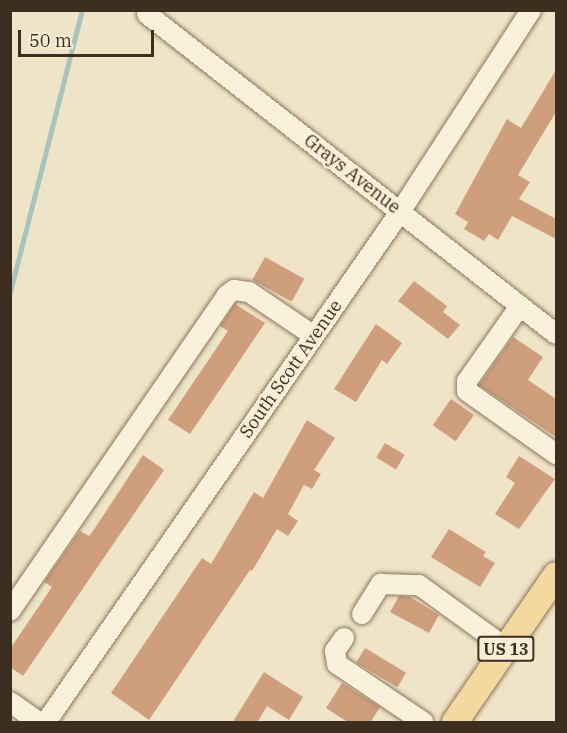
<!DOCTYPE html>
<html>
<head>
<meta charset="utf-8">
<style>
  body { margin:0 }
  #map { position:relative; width:567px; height:733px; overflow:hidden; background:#f0e4c8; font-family:"IBM Plex Serif",serif }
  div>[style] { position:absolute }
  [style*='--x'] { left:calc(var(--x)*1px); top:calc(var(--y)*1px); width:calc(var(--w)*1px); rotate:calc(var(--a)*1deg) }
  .stream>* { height:5px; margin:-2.5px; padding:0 2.5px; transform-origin:2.5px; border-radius:2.5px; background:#a9c4bc }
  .building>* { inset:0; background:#cf9f7d; transform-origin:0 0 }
  .roads { filter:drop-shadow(0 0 2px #8d765c) drop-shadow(0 0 2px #8d765c) }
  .minor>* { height:20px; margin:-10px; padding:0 10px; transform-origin:10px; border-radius:10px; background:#faf1dc }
  .major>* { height:26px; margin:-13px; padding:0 13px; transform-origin:13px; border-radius:13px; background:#f3d9a0 }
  span { translate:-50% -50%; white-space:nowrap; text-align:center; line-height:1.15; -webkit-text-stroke:5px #f7eed8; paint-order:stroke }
  .shield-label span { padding:2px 4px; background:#f7eed8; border:2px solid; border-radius:4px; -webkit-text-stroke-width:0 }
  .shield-label { font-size:16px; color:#3d2e20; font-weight:700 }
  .street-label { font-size:18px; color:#3d2e20 }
  .frame { position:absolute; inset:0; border:12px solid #3d2e20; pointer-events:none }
  .scale { position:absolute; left:18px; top:30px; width:136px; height:27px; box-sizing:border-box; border:3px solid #3d2e20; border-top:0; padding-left:8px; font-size:18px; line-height:21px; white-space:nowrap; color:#3d2e20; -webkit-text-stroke:4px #f7eed8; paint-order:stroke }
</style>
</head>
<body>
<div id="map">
  <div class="stream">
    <div style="--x:10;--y:292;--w:291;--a:-75.7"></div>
  </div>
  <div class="building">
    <div style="clip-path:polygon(556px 70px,556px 112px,518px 175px,530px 182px,519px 199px,556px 219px,556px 239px,512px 216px,498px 240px,489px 234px,484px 241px,464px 229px,468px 222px,455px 214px,507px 119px,521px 128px)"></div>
    <div style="left:265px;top:257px;width:45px;height:26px;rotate:29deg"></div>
    <div style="clip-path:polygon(414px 281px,447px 306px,443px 312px,460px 325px,448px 339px,398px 301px)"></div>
    <div style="clip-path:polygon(235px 304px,265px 323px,190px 434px,168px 420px,228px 331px,220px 326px)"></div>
    <div style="clip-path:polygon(376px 324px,402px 343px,387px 364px,382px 360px,356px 402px,334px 389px)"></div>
    <div style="clip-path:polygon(513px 337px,543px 357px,528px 380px,556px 399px,556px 437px,479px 385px)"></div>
    <div style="left:451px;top:399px;width:28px;height:32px;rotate:35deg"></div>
    <div style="clip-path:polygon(307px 420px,335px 438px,314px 470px,321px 474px,312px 489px,304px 485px,288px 514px,298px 521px,288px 536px,277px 529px,252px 571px,250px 570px,149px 720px,111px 693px,202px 558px,211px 564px,254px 492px,263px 498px)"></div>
    <div style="left:385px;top:443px;width:23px;height:17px;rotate:31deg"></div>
    <div style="clip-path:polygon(143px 455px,164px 470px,23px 676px,10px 667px,10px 649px,52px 587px,44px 582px,80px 531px,89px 536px,93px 531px)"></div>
    <div style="clip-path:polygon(519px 456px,555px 479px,519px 529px,495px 514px,515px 483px,506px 477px)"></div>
    <div style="clip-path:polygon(449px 529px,486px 552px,483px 556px,495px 563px,480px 587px,431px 557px)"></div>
    <div style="clip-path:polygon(399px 596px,410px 597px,439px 615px,429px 633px,390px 612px)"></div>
    <div style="left:365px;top:648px;width:48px;height:17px;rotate:31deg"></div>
    <div style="clip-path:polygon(264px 672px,303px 697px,289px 720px,267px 706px,257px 723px,232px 723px)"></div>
    <div style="clip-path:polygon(342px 683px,380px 707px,370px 723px,349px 723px,326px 708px)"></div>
  </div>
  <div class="roads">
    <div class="minor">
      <div style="--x:147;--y:14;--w:519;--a:38.04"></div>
      <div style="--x:520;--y:306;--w:92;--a:125.2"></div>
      <div style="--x:467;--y:381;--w:10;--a:90"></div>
      <div style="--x:467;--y:391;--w:109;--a:35.3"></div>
      <div style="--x:10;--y:611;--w:383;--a:-55.5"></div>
      <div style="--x:227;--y:295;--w:9;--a:-36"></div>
      <div style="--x:234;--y:290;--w:15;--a:8"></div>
      <div style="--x:249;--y:292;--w:78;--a:34.1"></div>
      <div style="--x:362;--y:614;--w:36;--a:-58"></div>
      <div style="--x:381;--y:584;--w:38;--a:2"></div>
      <div style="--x:419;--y:585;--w:107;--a:35.9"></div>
      <div style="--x:344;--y:638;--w:16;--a:125"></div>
      <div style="--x:335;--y:651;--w:13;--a:81"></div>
      <div style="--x:337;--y:664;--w:104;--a:34"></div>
      <div style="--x:10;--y:702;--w:35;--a:35"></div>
      <div style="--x:46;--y:722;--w:621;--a:-55.23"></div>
      <div style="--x:400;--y:212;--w:241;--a:-57"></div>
    </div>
    <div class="major">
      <div style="--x:455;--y:722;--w:178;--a:-55.5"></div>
    </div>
  </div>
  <div class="shield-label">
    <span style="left:506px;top:649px">US 13</span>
  </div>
  <div class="street-label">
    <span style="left:352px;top:174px;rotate:38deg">Grays Avenue</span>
    <span style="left:291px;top:369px;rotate:-55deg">South Scott Avenue</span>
  </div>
  <div class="frame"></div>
  <div class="scale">50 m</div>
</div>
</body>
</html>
